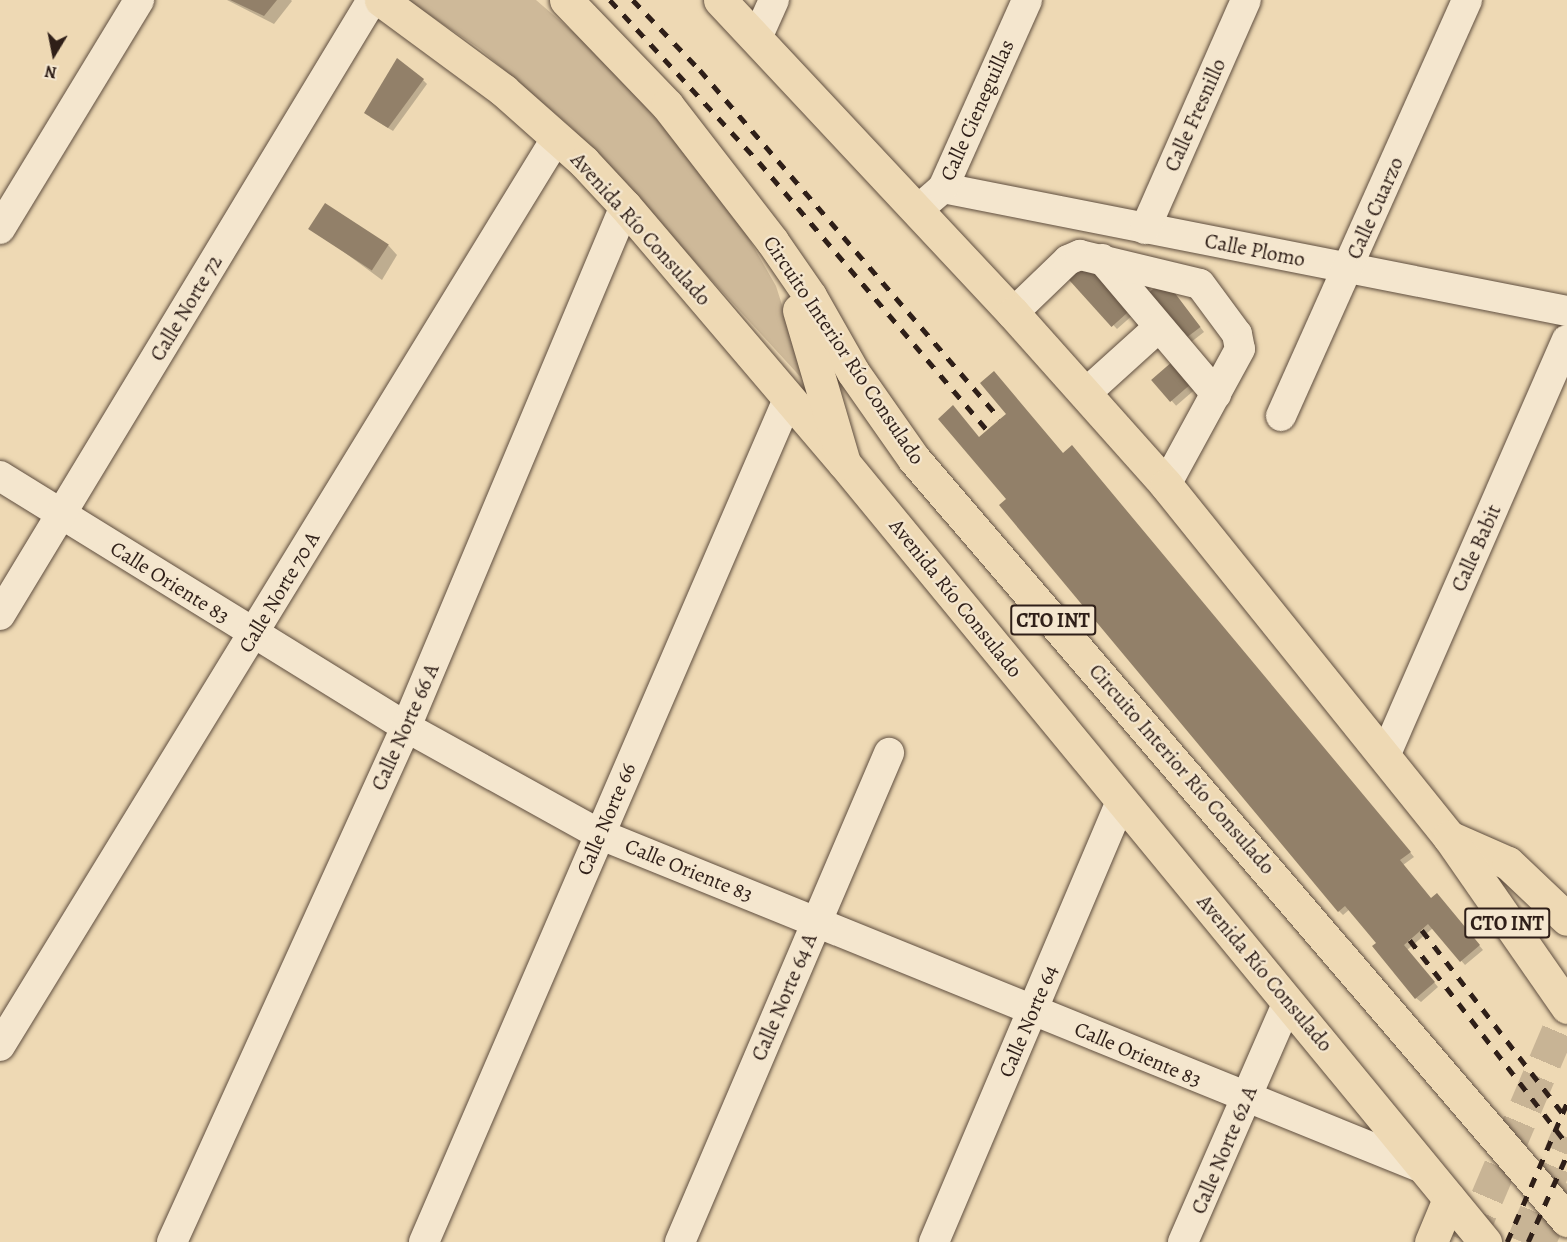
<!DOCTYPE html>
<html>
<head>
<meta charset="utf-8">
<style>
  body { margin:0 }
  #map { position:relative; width:1567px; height:1242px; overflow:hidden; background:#eed9b4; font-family:Alegreya,serif }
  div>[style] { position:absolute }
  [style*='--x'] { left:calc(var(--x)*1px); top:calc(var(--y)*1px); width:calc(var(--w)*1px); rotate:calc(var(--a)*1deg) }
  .green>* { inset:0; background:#ceb999 }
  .shadow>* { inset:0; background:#0003; transform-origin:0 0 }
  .building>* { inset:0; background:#928069; transform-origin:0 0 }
  .minor-tunnel>* { height:30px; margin-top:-15px; transform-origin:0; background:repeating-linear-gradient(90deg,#c8b495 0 30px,transparent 0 45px) }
  .major-tunnel>* { height:33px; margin-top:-16.5px; transform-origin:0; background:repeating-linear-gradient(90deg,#c8b495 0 33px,transparent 0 49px) }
  .roads { filter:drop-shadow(0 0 2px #5f4e3f) drop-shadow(0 0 2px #5f4e3f) }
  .minor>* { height:30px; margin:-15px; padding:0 15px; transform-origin:15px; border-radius:15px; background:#f4e6ce }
  .major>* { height:33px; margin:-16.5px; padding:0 16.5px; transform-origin:16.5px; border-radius:16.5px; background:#eed9b4 }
  .highway>* { height:33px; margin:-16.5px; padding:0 16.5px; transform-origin:16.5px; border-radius:16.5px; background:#eed9b4 }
  .rail>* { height:4.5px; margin-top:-2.25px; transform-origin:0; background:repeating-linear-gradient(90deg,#2f1f18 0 10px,transparent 0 20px) }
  span { translate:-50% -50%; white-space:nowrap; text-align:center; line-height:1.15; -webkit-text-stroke:4.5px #f4e6ce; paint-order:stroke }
  .shield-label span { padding:2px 4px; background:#f4e6ce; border:2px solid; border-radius:4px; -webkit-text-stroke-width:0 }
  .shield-label { font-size:20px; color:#2f1f18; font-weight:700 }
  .street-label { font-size:21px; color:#2f1f18 }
  .north { position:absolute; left:24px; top:24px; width:60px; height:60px; -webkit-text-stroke:4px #f4e6ce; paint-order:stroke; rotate:190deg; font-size:16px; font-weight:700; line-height:24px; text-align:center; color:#2f1f18 }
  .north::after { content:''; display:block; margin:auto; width:21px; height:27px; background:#2f1f18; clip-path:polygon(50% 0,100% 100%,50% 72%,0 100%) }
</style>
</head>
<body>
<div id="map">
  <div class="green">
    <div style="clip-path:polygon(407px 0,536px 0,601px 56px,725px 197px,776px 286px,807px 384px,572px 128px,480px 49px)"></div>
  </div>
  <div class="shadow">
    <div style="clip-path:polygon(227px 0,291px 0,292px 1px,274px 24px)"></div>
    <div style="clip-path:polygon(423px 80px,427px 84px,393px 131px,370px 117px)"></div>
    <div style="clip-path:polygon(314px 230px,388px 245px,397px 255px,382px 280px)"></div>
    <div style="clip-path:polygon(1071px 280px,1134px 314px,1117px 329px)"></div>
    <div style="clip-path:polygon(1169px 286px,1204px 332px,1186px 346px)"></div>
    <div style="left:1172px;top:363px;width:35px;height:25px;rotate:49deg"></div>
    <div style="clip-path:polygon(980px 438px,1063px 454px,1076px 451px,1414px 857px,1403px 865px,1431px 899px,1441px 899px,1483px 950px,1465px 965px,1433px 928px,1407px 950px,1438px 987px,1421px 1002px,1416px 998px,1378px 943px,1350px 909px,1343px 915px,1339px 911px,1008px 500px)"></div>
  </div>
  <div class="building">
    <div style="clip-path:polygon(230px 0,277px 0,264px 16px)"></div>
    <div style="clip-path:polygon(397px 58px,424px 79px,388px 128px,364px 113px)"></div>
    <div style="left:325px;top:203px;width:76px;height:31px;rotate:33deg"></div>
    <div style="left:1088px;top:262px;width:64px;height:26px;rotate:48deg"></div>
    <div style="left:1165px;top:280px;width:59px;height:26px;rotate:53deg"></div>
    <div style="left:1173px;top:361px;width:29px;height:29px;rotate:49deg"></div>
    <div style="clip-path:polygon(994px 371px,1063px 453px,1072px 445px,1411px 852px,1400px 860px,1431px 898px,1437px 893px,1480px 945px,1460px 962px,1428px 924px,1404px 945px,1435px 982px,1415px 999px,1372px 946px,1376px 943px,1345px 906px,1338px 912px,999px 505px,1006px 499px,938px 419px,953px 405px,979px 437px,1000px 419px,1006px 414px,980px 383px)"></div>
  </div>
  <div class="minor-tunnel">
    <div style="--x:1541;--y:1242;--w:64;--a:-66.2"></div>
  </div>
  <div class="major-tunnel">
    <div style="--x:1468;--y:1242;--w:252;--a:-66.9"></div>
    <div style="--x:1523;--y:1242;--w:114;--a:-67.3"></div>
  </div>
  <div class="roads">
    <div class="minor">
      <div style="--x:757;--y:38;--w:42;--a:-65.9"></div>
      <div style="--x:943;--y:188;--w:636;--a:11.15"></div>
      <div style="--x:928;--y:201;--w:20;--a:-41"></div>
      <div style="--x:943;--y:188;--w:206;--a:-65.9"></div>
      <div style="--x:0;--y:229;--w:268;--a:-58.7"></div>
      <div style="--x:1145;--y:229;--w:250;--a:-66.2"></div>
      <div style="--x:1102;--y:259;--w:177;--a:49.8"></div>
      <div style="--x:1013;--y:313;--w:76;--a:-43.9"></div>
      <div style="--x:1068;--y:260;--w:13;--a:-23"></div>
      <div style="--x:1080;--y:255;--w:123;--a:13.6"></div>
      <div style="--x:1200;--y:284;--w:62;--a:53.5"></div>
      <div style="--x:1237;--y:334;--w:15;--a:79"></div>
      <div style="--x:1240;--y:349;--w:155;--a:118.6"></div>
      <div style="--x:1086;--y:393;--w:97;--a:-42.1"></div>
      <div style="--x:1281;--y:416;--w:456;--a:-65.9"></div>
      <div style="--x:0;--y:476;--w:477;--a:31.7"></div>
      <div style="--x:406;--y:727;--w:221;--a:29"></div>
      <div style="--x:599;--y:834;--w:891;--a:22.08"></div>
      <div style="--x:0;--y:615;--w:719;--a:-58.83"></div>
      <div style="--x:1385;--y:756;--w:454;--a:-66.4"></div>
      <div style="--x:0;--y:1046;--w:1066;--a:-58.5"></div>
      <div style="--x:172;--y:1242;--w:566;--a:-65.56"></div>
      <div style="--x:406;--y:727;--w:565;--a:-67.2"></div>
      <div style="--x:424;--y:1242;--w:920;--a:-66.64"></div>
      <div style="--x:680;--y:1242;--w:532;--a:-66.86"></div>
      <div style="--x:934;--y:1242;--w:480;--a:-67"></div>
      <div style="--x:1183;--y:1242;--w:262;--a:-66.4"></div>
    </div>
    <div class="major">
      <div style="--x:381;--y:0;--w:152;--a:36.4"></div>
      <div style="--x:503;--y:90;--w:108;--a:41.6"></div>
      <div style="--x:584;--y:162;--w:60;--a:47"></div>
      <div style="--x:625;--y:206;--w:338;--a:49.6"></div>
      <div style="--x:844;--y:463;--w:1009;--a:50.55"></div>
      <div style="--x:1449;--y:837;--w:64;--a:23.8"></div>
      <div style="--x:1508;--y:863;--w:81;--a:43.5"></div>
      <div style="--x:1431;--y:1242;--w:47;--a:-67.3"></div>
    </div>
    <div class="highway">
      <div style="--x:566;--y:0;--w:146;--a:46.1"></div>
      <div style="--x:667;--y:105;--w:172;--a:52.3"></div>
      <div style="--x:772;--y:241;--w:67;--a:55.4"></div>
      <div style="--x:810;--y:296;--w:87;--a:60.5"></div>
      <div style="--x:853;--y:372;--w:106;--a:55"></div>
      <div style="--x:914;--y:459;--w:1003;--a:49.37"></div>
      <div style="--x:720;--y:0;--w:429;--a:46.9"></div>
      <div style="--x:1013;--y:313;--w:230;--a:48.3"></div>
      <div style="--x:1166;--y:485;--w:452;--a:51.2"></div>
      <div style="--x:1449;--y:837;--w:207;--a:55.2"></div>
      <div style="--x:799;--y:310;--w:159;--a:73.6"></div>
    </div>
  </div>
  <div class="rail">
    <div style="--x:610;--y:0;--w:220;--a:47.4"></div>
    <div style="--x:759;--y:162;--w:352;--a:49.6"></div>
    <div style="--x:633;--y:0;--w:97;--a:46.3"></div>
    <div style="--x:700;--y:70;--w:460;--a:49.3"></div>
    <div style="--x:1422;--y:930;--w:238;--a:52.5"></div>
    <div style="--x:1410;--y:940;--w:257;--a:52.4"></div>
    <div style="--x:1507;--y:1242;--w:151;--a:-66.7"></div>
    <div style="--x:1528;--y:1242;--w:95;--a:-65.9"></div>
  </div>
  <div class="shield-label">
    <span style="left:1053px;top:620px">CTO INT</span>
    <span style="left:1507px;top:923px">CTO INT</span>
  </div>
  <div class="street-label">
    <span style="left:977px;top:110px;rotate:-66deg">Calle Cieneguillas</span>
    <span style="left:1195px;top:115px;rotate:-66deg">Calle Fresnillo</span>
    <span style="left:1375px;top:208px;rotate:-66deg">Calle Cuarzo</span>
    <span style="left:641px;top:229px;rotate:48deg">Avenida Río Consulado</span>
    <span style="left:1255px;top:250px;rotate:11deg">Calle Plomo</span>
    <span style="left:186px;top:308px;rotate:-59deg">Calle Norte 72</span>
    <span style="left:844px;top:350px;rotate:56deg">Circuito Interior Río Consulado</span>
    <span style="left:1476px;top:548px;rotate:-66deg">Calle Babit</span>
    <span style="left:170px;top:582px;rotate:32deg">Calle Oriente 83</span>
    <span style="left:279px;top:592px;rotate:-59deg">Calle Norte 70 A</span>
    <span style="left:956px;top:598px;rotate:51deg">Avenida Río Consulado</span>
    <span style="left:405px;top:727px;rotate:-66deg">Calle Norte 66 A</span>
    <span style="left:1182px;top:769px;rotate:49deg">Circuito Interior Río Consulado</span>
    <span style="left:606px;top:819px;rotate:-67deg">Calle Norte 66</span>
    <span style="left:689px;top:870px;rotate:22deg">Calle Oriente 83</span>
    <span style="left:1265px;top:973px;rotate:50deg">Avenida Río Consulado</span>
    <span style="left:784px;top:997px;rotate:-67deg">Calle Norte 64 A</span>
    <span style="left:1028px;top:1021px;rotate:-67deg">Calle Norte 64</span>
    <span style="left:1138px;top:1054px;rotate:23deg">Calle Oriente 83</span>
    <span style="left:1224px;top:1150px;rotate:-67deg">Calle Norte 62 A</span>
  </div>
  <div class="north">N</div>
</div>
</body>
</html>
